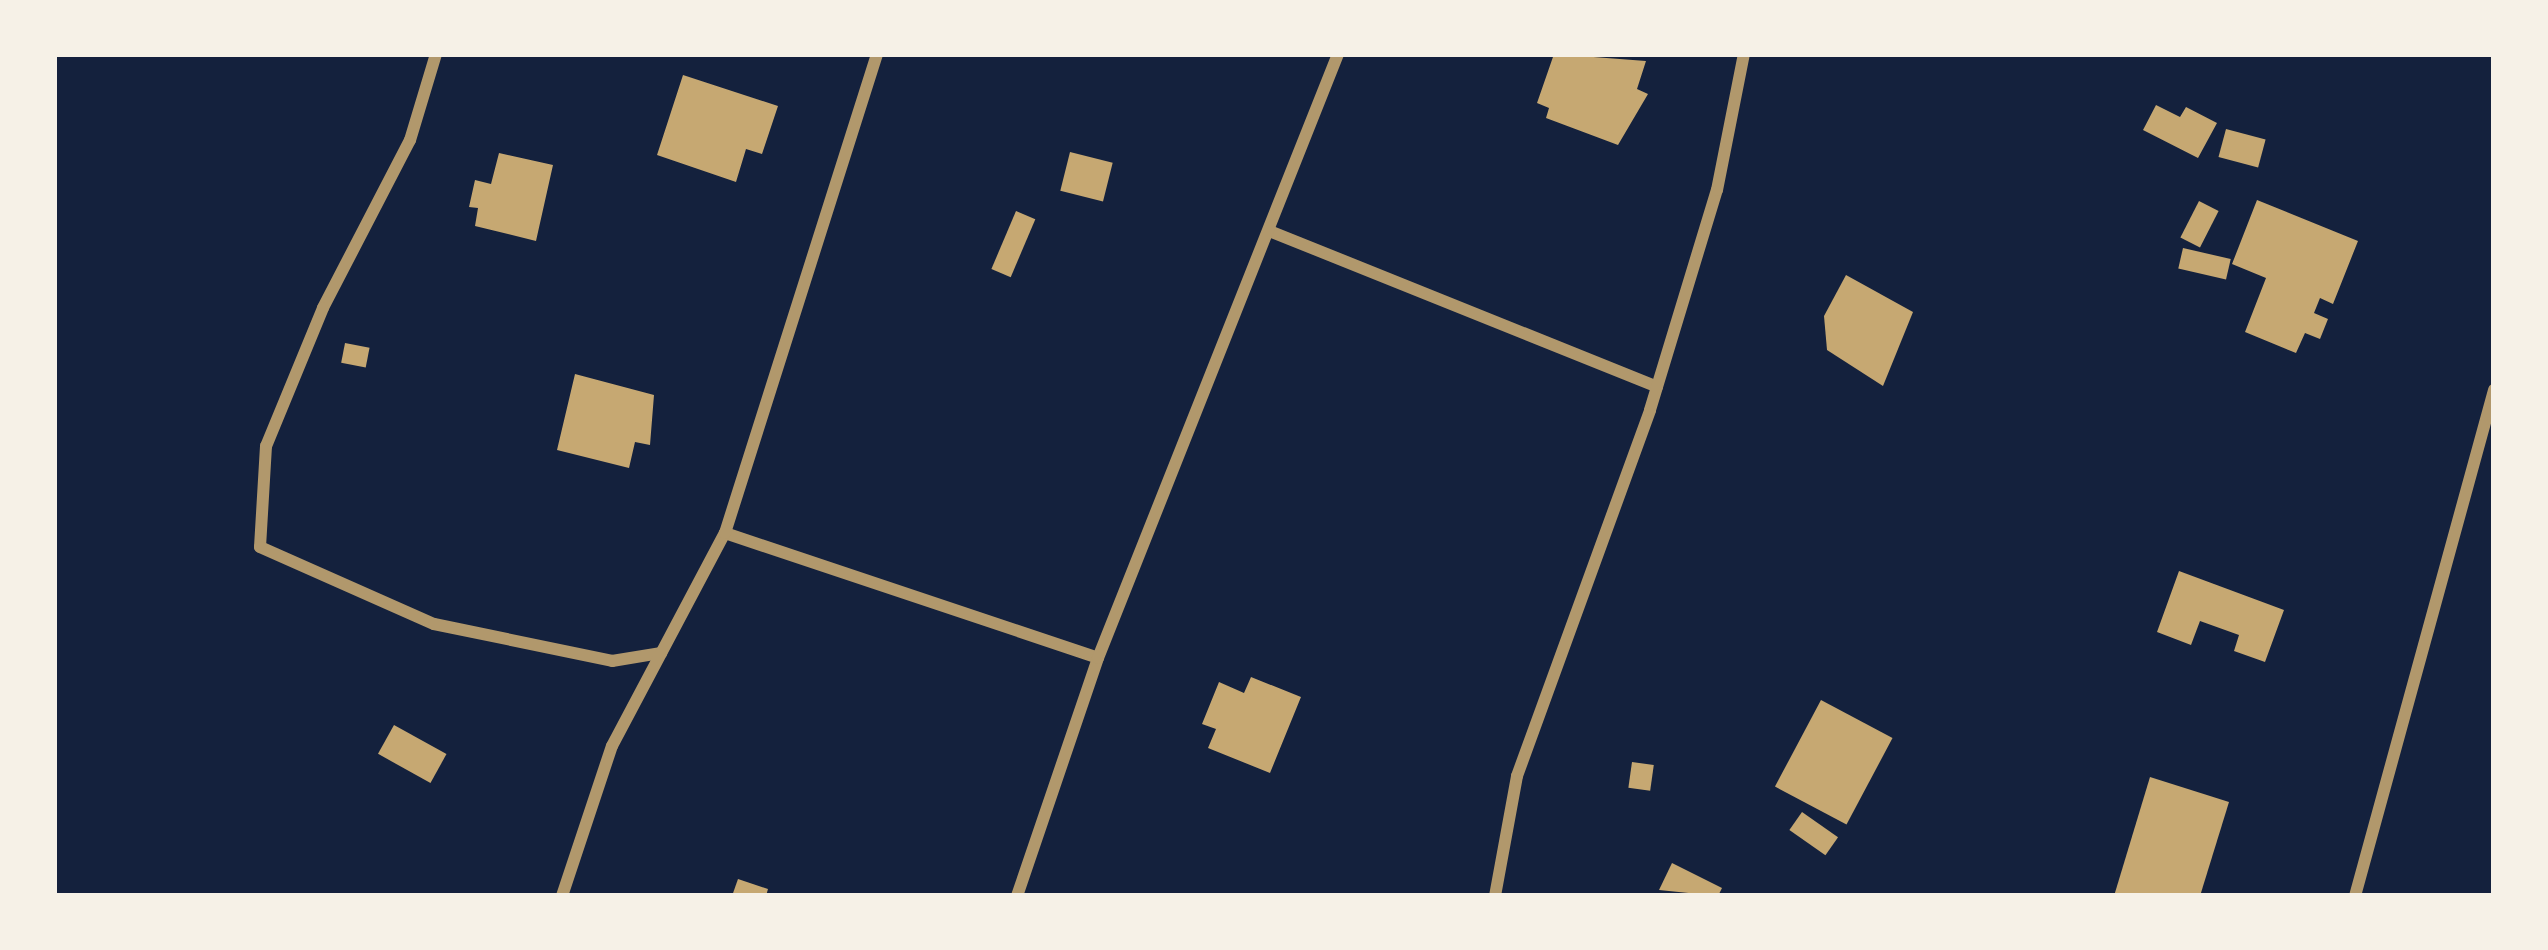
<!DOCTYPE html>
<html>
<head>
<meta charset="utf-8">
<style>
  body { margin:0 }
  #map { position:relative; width:2548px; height:950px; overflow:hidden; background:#14213d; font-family:Bitter,serif }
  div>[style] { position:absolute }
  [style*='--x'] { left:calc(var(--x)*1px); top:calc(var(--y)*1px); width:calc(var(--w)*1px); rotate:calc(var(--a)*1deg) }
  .building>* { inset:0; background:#c6a872; transform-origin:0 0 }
  .minor>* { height:12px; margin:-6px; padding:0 6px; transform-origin:6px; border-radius:6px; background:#b1986c }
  span { translate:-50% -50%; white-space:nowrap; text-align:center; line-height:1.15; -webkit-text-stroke:12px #f6f1e7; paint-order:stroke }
  .frame { position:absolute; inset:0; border:57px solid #f6f1e7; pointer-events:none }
</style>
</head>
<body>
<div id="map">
  <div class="building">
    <div style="clip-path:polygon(1554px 54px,1646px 61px,1637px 89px,1648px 94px,1618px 145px,1546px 118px,1549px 108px,1537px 103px)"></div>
    <div style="clip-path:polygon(683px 75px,778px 106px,762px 154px,746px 149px,736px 182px,657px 155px)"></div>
    <div style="clip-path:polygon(2156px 105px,2180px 117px,2186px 107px,2217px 123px,2198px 158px,2143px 130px)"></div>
    <div style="left:2226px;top:129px;width:41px;height:29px;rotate:15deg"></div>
    <div style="left:1070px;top:152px;width:44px;height:40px;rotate:14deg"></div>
    <div style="clip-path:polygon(499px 153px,553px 165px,536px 241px,475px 226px,478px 208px,469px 207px,475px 180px,491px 184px)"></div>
    <div style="clip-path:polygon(2257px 200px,2358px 241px,2333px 304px,2320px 298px,2314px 313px,2328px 319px,2320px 339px,2305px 333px,2296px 353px,2245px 332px,2266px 278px,2232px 264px)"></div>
    <div style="left:2199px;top:201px;width:22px;height:41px;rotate:27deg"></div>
    <div style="left:1016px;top:211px;width:21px;height:63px;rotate:23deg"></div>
    <div style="left:2183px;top:248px;width:49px;height:21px;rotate:13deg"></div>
    <div style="clip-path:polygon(1846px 275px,1913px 312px,1883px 386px,1827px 350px,1824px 316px)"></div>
    <div style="left:345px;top:343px;width:25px;height:20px;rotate:11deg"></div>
    <div style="clip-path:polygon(575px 374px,654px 395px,650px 445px,635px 442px,629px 468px,557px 450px)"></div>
    <div style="clip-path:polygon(2179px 571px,2284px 610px,2265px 662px,2234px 651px,2239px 635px,2200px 621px,2191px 645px,2157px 632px)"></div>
    <div style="clip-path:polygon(1251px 677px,1301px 697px,1270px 773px,1208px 748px,1216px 729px,1202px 724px,1219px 682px,1244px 693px)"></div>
    <div style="left:1821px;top:700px;width:81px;height:98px;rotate:28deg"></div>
    <div style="left:394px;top:725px;width:60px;height:33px;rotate:29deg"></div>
    <div style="left:1632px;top:762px;width:22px;height:26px;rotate:8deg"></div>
    <div style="clip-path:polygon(2150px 777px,2229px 802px,2200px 896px,2114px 896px)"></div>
    <div style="left:1802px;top:812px;width:44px;height:22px;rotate:35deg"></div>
    <div style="clip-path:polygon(1672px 863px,1722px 888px,1718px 896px,1659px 890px)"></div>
    <div style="clip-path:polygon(738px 879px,768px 889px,766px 896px,732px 896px)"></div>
  </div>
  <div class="minor">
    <div style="--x:436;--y:54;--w:90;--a:106.8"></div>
    <div style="--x:410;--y:140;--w:189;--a:117.4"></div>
    <div style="--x:323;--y:308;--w:149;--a:112.4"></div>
    <div style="--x:266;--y:446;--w:101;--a:93.4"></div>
    <div style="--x:260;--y:547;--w:190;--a:23.9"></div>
    <div style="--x:434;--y:624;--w:182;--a:11.7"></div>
    <div style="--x:612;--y:661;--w:50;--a:-9.3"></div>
    <div style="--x:1272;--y:232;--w:415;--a:21.9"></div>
    <div style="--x:725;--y:533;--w:393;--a:18.5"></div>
    <div style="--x:562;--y:896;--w:158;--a:-71.6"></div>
    <div style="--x:612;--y:746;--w:241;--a:-62.1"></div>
    <div style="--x:725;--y:533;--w:503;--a:-72.39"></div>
    <div style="--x:1017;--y:896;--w:251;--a:-71.2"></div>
    <div style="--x:1098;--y:658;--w:650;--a:-68.33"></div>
    <div style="--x:1495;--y:896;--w:122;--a:-79.6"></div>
    <div style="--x:1517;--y:776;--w:389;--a:-70"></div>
    <div style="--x:1650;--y:410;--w:230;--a:-73.1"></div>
    <div style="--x:1717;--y:190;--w:139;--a:-78.8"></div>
    <div style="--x:2355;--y:896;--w:525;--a:-74.64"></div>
  </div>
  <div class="frame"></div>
</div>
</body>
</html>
